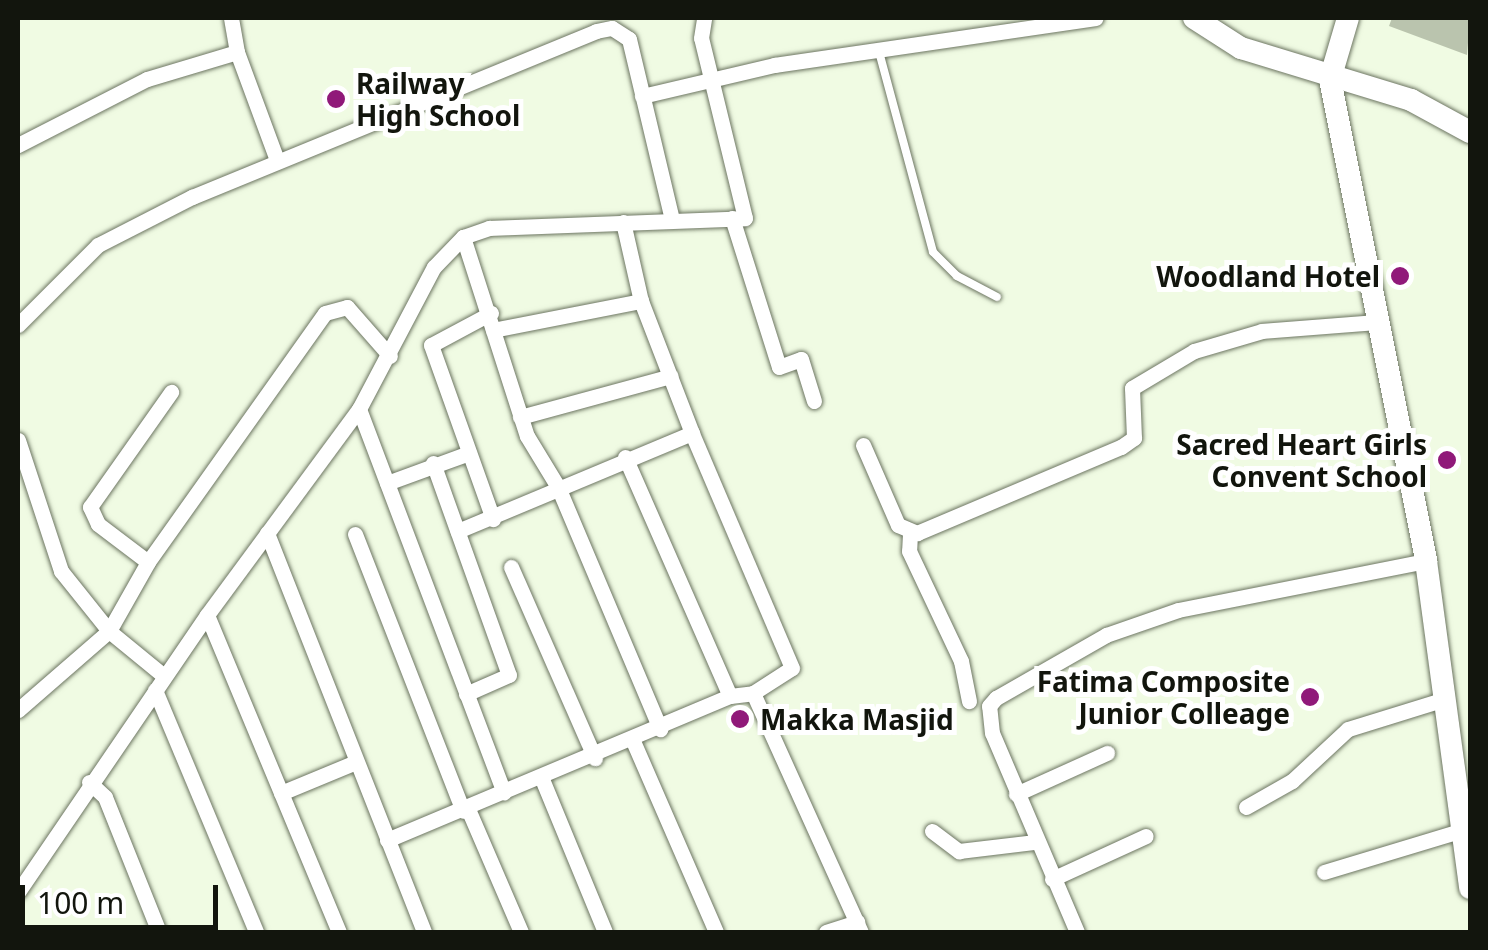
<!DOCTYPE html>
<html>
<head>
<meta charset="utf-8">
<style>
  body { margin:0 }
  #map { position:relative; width:1488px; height:950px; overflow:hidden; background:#f0fbe3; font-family:"Noto Sans",sans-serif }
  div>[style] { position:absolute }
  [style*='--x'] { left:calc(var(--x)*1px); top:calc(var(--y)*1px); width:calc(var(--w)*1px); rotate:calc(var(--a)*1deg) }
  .building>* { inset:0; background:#bac4ae }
  .roads { filter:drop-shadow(0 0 2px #6c7561) drop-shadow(0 0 2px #6c7561) }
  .lane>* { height:8px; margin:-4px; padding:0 4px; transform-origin:4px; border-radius:4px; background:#fff }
  .street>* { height:15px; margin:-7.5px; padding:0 7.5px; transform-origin:7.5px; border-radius:7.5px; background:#fff }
  .secondary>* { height:22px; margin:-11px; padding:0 11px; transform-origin:11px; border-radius:11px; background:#fff }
  .dots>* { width:28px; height:28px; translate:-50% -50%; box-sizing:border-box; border:5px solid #fff; border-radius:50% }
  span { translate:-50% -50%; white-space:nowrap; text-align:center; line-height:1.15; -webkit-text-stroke:10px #fff; paint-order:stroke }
  .poi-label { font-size:28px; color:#12150d; font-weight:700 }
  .left { translate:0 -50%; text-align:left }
  .right { translate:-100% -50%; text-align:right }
  .frame { position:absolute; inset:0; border:20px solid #12150d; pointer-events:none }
  .scale { position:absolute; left:20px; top:885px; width:198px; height:45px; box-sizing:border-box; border:5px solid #12150d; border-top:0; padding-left:12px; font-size:30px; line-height:35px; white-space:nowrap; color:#12150d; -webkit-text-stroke:8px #fff; paint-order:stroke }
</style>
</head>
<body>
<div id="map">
  <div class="building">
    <div style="clip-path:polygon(1392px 18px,1470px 18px,1467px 55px,1389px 26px)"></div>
  </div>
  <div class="roads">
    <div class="lane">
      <div style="--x:878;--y:48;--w:211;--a:74.9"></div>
      <div style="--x:933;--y:252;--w:34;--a:45"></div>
      <div style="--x:957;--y:276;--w:45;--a:27.7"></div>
    </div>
    <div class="street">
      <div style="--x:231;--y:18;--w:35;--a:80"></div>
      <div style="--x:642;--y:96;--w:136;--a:-13.2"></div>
      <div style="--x:774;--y:65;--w:325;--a:-8.3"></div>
      <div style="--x:18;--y:145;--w:145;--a:-27.1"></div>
      <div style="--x:147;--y:79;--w:94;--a:-16.7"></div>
      <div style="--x:237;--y:52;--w:115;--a:69.7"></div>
      <div style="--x:732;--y:218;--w:156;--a:72.5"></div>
      <div style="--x:779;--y:367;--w:23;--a:-20"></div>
      <div style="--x:801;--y:359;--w:44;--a:72.8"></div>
      <div style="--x:623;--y:222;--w:81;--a:77.2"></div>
      <div style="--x:641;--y:301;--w:142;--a:68.9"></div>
      <div style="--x:463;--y:237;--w:209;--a:72.2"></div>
      <div style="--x:527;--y:436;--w:60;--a:58.7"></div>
      <div style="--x:558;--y:487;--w:263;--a:67.1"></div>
      <div style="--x:491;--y:313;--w:68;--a:151.9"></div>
      <div style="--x:431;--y:345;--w:185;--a:70.4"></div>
      <div style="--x:18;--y:325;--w:113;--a:-45"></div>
      <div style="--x:98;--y:245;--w:106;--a:-27.1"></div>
      <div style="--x:192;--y:197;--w:437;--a:-22.3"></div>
      <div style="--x:596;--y:31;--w:16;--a:-11"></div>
      <div style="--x:612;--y:28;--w:20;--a:33"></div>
      <div style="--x:629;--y:39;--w:186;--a:76.6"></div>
      <div style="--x:493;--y:330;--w:151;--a:-11.1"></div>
      <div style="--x:359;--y:409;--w:410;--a:69.3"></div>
      <div style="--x:520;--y:417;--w:156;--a:-15.2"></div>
      <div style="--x:18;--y:440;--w:138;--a:71.8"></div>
      <div style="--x:61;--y:571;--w:77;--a:51.3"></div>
      <div style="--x:109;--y:631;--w:71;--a:39.3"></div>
      <div style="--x:863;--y:445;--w:87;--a:66.4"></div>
      <div style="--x:898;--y:525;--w:21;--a:23"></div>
      <div style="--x:917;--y:533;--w:221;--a:-22.9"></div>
      <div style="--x:1121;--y:447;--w:16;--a:-35"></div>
      <div style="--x:1134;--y:438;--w:50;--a:-92.3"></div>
      <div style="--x:1132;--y:388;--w:72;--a:-30.8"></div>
      <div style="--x:1194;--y:351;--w:71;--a:-16.4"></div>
      <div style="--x:1262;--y:331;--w:114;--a:-4.5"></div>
      <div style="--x:625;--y:457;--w:261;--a:66.3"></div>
      <div style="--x:433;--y:463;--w:225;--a:70.3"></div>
      <div style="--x:509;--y:675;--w:47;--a:156.2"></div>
      <div style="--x:387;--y:483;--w:87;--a:-20.1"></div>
      <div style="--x:267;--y:533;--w:429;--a:68.5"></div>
      <div style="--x:355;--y:534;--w:297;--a:68.7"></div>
      <div style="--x:910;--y:534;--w:17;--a:93"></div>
      <div style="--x:909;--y:551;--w:122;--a:64.7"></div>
      <div style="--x:961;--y:661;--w:41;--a:78.7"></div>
      <div style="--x:148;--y:562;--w:63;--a:-142.8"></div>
      <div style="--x:98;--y:524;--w:19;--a:-115"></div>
      <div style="--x:90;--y:507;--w:141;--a:-54.8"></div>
      <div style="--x:511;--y:567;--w:209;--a:66.3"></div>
      <div style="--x:207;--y:615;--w:343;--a:67.4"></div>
      <div style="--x:155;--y:690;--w:262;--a:67.3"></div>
      <div style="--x:753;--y:693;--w:262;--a:65.7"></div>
      <div style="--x:18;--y:710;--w:121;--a:-41"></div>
      <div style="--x:109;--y:631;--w:79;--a:-60.5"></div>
      <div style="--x:148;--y:562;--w:305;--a:-54.6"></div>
      <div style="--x:325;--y:313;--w:23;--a:-15"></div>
      <div style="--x:347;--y:307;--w:65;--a:48.7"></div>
      <div style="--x:633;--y:741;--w:208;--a:66.5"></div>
      <div style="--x:542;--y:779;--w:165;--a:67.6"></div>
      <div style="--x:89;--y:782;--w:22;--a:43"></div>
      <div style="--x:105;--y:797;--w:145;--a:68.2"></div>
      <div style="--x:281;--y:793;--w:81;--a:-22.5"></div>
      <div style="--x:1016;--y:794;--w:100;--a:-24.3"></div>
      <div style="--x:1246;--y:807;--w:53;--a:-29.5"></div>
      <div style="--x:1292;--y:781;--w:76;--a:-42.9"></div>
      <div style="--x:1348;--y:729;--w:102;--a:-17.2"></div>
      <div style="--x:468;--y:809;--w:134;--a:66.7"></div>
      <div style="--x:932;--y:831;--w:34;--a:37"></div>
      <div style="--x:959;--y:851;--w:77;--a:-6.8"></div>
      <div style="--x:387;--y:840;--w:372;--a:-22.8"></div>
      <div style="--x:730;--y:696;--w:23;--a:-7"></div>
      <div style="--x:753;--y:693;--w:46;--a:-32.7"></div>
      <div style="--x:792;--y:668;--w:255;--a:-113.1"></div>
      <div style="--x:692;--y:433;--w:254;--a:157.3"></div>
      <div style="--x:1324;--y:872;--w:145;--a:-16.8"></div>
      <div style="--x:1052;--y:879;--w:103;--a:-24.6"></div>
      <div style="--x:18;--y:892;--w:335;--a:-55.7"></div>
      <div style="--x:207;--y:615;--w:256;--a:-53.6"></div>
      <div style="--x:359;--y:409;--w:161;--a:-62.2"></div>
      <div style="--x:434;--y:267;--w:42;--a:-46"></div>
      <div style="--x:463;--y:237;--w:28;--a:-19"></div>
      <div style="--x:489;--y:228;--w:256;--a:-2.2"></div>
      <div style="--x:745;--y:218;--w:185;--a:-103.7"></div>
      <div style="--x:701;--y:38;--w:20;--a:-81"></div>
      <div style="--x:826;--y:932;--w:33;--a:-18"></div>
      <div style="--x:1077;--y:932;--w:216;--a:-113.1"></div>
      <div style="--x:992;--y:733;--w:27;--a:-96"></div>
      <div style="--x:989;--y:706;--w:11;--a:-49"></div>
      <div style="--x:996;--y:698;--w:127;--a:-29.8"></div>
      <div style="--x:1106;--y:635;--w:76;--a:-19.1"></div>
      <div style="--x:1178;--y:610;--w:253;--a:-11.2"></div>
    </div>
    <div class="secondary">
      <div style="--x:1194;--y:18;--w:56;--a:32.6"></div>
      <div style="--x:1241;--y:48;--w:178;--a:17"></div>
      <div style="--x:1411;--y:100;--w:67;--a:28.5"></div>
      <div style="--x:1348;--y:18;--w:64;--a:106.4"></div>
      <div style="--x:1330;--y:79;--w:491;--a:78.7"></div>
      <div style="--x:1426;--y:561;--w:330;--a:82.3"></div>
    </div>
  </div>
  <div class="dots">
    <div style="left:336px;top:99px;background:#901979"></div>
    <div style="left:1400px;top:276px;background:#901979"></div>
    <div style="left:1447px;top:460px;background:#901979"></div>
    <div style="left:1310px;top:697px;background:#901979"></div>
    <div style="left:740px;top:719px;background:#901979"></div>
  </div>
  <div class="poi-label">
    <span class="left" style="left:356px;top:99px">Railway<br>High School</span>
    <span class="right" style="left:1380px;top:276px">Woodland Hotel</span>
    <span class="right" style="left:1427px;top:460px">Sacred Heart Girls<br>Convent School</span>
    <span class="right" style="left:1290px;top:697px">Fatima Composite<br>Junior Colleage</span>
    <span class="left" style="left:760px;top:719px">Makka Masjid</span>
  </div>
  <div class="frame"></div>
  <div class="scale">100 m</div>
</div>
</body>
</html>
